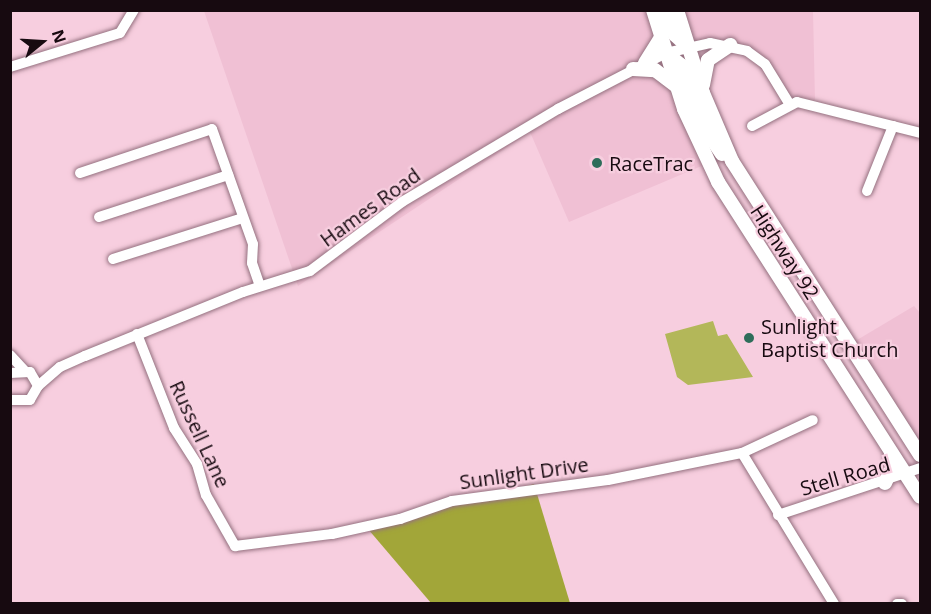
<!DOCTYPE html>
<html>
<head>
<meta charset="utf-8">
<style>
  body { margin:0 }
  #map { position:relative; width:931px; height:614px; overflow:hidden; background:#f7cedf; font-family:"Open Sans",sans-serif }
  div>[style] { position:absolute }
  [style*='--x'] { left:calc(var(--x)*1px); top:calc(var(--y)*1px); width:calc(var(--w)*1px); rotate:calc(var(--a)*1deg) }
  .built>* { inset:0; background:#f0c0d4 }
  .green>* { inset:0; background:#b3b759 }
  .forest>* { inset:0; background:#a2a639 }
  .roads { filter:drop-shadow(0 0 2px #94707f) drop-shadow(0 0 2px #94707f) }
  .minor>* { height:10px; margin:-5px; padding:0 5px; transform-origin:5px; border-radius:5px; background:#fff }
  .major>* { height:14px; margin:-7px; padding:0 7px; transform-origin:7px; border-radius:7px; background:#fff }
  .dots>* { width:16px; height:16px; translate:-50% -50%; box-sizing:border-box; border:3px solid #f7cedf; border-radius:50% }
  span { translate:-50% -50%; white-space:nowrap; text-align:center; line-height:1.15; -webkit-text-stroke:4.5px #f7cedf; paint-order:stroke }
  .poi-label { font-size:20px; color:#170a10 }
  .left { translate:0 -50%; text-align:left }
  .street-label { font-size:20px; color:#170a10 }
  .frame { position:absolute; inset:0; border:12px solid #170a10; pointer-events:none }
  .north { position:absolute; left:12px; top:12px; width:60px; height:60px; -webkit-text-stroke:4px #f7cedf; paint-order:stroke; rotate:72deg; font-size:16px; font-weight:700; line-height:24px; text-align:center; color:#170a10 }
  .north::after { content:''; display:block; margin:auto; width:21px; height:27px; background:#170a10; clip-path:polygon(50% 0,100% 100%,50% 72%,0 100%) }
</style>
</head>
<body>
<div id="map">
  <div class="built">
    <div style="clip-path:polygon(204px 11px,813px 11px,815px 100px,785px 96px,745px 47px,681px 45px,737px 151px,569px 222px,530px 132px,298px 286px)"></div>
    <div style="clip-path:polygon(914px 306px,920px 313px,920px 442px,852px 343px)"></div>
  </div>
  <div class="green">
    <div style="clip-path:polygon(713px 321px,718px 336px,727px 334px,753px 377px,688px 385px,677px 377px,665px 334px)"></div>
  </div>
  <div class="forest">
    <div style="clip-path:polygon(534px 484px,570px 603px,431px 603px,368px 529px)"></div>
  </div>
  <div class="roads">
    <div class="minor">
      <div style="--x:10;--y:67;--w:115;--a:-17.2"></div>
      <div style="--x:120;--y:33;--w:27;--a:-59"></div>
      <div style="--x:752;--y:126;--w:51;--a:-28.1"></div>
      <div style="--x:797;--y:102;--w:127;--a:14.1"></div>
      <div style="--x:80;--y:173;--w:139;--a:-18.4"></div>
      <div style="--x:212;--y:129;--w:122;--a:70.4"></div>
      <div style="--x:253;--y:244;--w:19;--a:93"></div>
      <div style="--x:252;--y:263;--w:24;--a:71"></div>
      <div style="--x:867;--y:191;--w:70;--a:-68.2"></div>
      <div style="--x:99;--y:217;--w:136;--a:-18"></div>
      <div style="--x:113;--y:259;--w:136;--a:-17.5"></div>
      <div style="--x:137;--y:334;--w:101;--a:68.5"></div>
      <div style="--x:174;--y:428;--w:43;--a:57.4"></div>
      <div style="--x:197;--y:464;--w:32;--a:74"></div>
      <div style="--x:206;--y:495;--w:59;--a:60.4"></div>
      <div style="--x:235;--y:546;--w:98;--a:-7.1"></div>
      <div style="--x:332;--y:534;--w:70;--a:-12.4"></div>
      <div style="--x:400;--y:519;--w:55;--a:-19.1"></div>
      <div style="--x:452;--y:501;--w:157;--a:-7.7"></div>
      <div style="--x:608;--y:480;--w:137;--a:-11.4"></div>
      <div style="--x:742;--y:453;--w:78;--a:-24.9"></div>
      <div style="--x:10;--y:355;--w:21;--a:47"></div>
      <div style="--x:10;--y:373;--w:20;--a:-3"></div>
      <div style="--x:30;--y:372;--w:16;--a:60"></div>
      <div style="--x:38;--y:386;--w:16;--a:120"></div>
      <div style="--x:30;--y:400;--w:20;--a:180"></div>
      <div style="--x:38;--y:386;--w:29;--a:-41"></div>
      <div style="--x:60;--y:367;--w:27;--a:-24"></div>
      <div style="--x:85;--y:356;--w:170;--a:-22.1"></div>
      <div style="--x:243;--y:292;--w:70;--a:-17.4"></div>
      <div style="--x:310;--y:271;--w:115;--a:-36.9"></div>
      <div style="--x:402;--y:202;--w:182;--a:-30.8"></div>
      <div style="--x:558;--y:109;--w:122;--a:-27.4"></div>
      <div style="--x:666;--y:53;--w:45;--a:-12.8"></div>
      <div style="--x:710;--y:43;--w:38;--a:12"></div>
      <div style="--x:747;--y:51;--w:22;--a:36"></div>
      <div style="--x:765;--y:64;--w:48;--a:58.6"></div>
      <div style="--x:742;--y:453;--w:177;--a:58.6"></div>
      <div style="--x:778;--y:515;--w:150;--a:-18.3"></div>
      <div style="--x:897;--y:604;--w:5;--a:0"></div>
    </div>
    <div class="major">
      <div style="--x:653;--y:10;--w:104;--a:72.6"></div>
      <div style="--x:684;--y:109;--w:81;--a:65"></div>
      <div style="--x:718;--y:182;--w:374;--a:57.3"></div>
      <div style="--x:665;--y:10;--w:27;--a:68"></div>
      <div style="--x:675;--y:35;--w:16;--a:43"></div>
      <div style="--x:677;--y:10;--w:87;--a:72.6"></div>
      <div style="--x:703;--y:93;--w:74;--a:66.9"></div>
      <div style="--x:732;--y:161;--w:349;--a:57.4"></div>
      <div style="--x:666;--y:53;--w:19;--a:39"></div>
      <div style="--x:681;--y:65;--w:68;--a:69.4"></div>
      <div style="--x:705;--y:129;--w:30;--a:56"></div>
      <div style="--x:645;--y:63;--w:31;--a:-58"></div>
      <div style="--x:633;--y:69;--w:22;--a:3"></div>
      <div style="--x:655;--y:70;--w:26;--a:37"></div>
      <div style="--x:703;--y:85;--w:25;--a:-79"></div>
      <div style="--x:708;--y:60;--w:27;--a:-34"></div>
      <div style="--x:885;--y:483;--w:17;--a:-65"></div>
      <div style="--x:892;--y:468;--w:15;--a:-94"></div>
    </div>
  </div>
  <div class="dots">
    <div style="left:597px;top:163px;background:#2e6d5a"></div>
    <div style="left:749px;top:338px;background:#2e6d5a"></div>
  </div>
  <div class="poi-label">
    <span class="left" style="left:609px;top:163px">RaceTrac</span>
    <span class="left" style="left:761px;top:338px">Sunlight<br>Baptist Church</span>
  </div>
  <div class="street-label">
    <span style="left:370px;top:207px;rotate:-36deg">Hames Road</span>
    <span style="left:785px;top:252px;rotate:57deg">Highway 92</span>
    <span style="left:200px;top:434px;rotate:65deg">Russell Lane</span>
    <span style="left:524px;top:473px;rotate:-8deg">Sunlight Drive</span>
    <span style="left:845px;top:476px;rotate:-16deg">Stell Road</span>
  </div>
  <div class="frame"></div>
  <div class="north">N</div>
</div>
</body>
</html>
